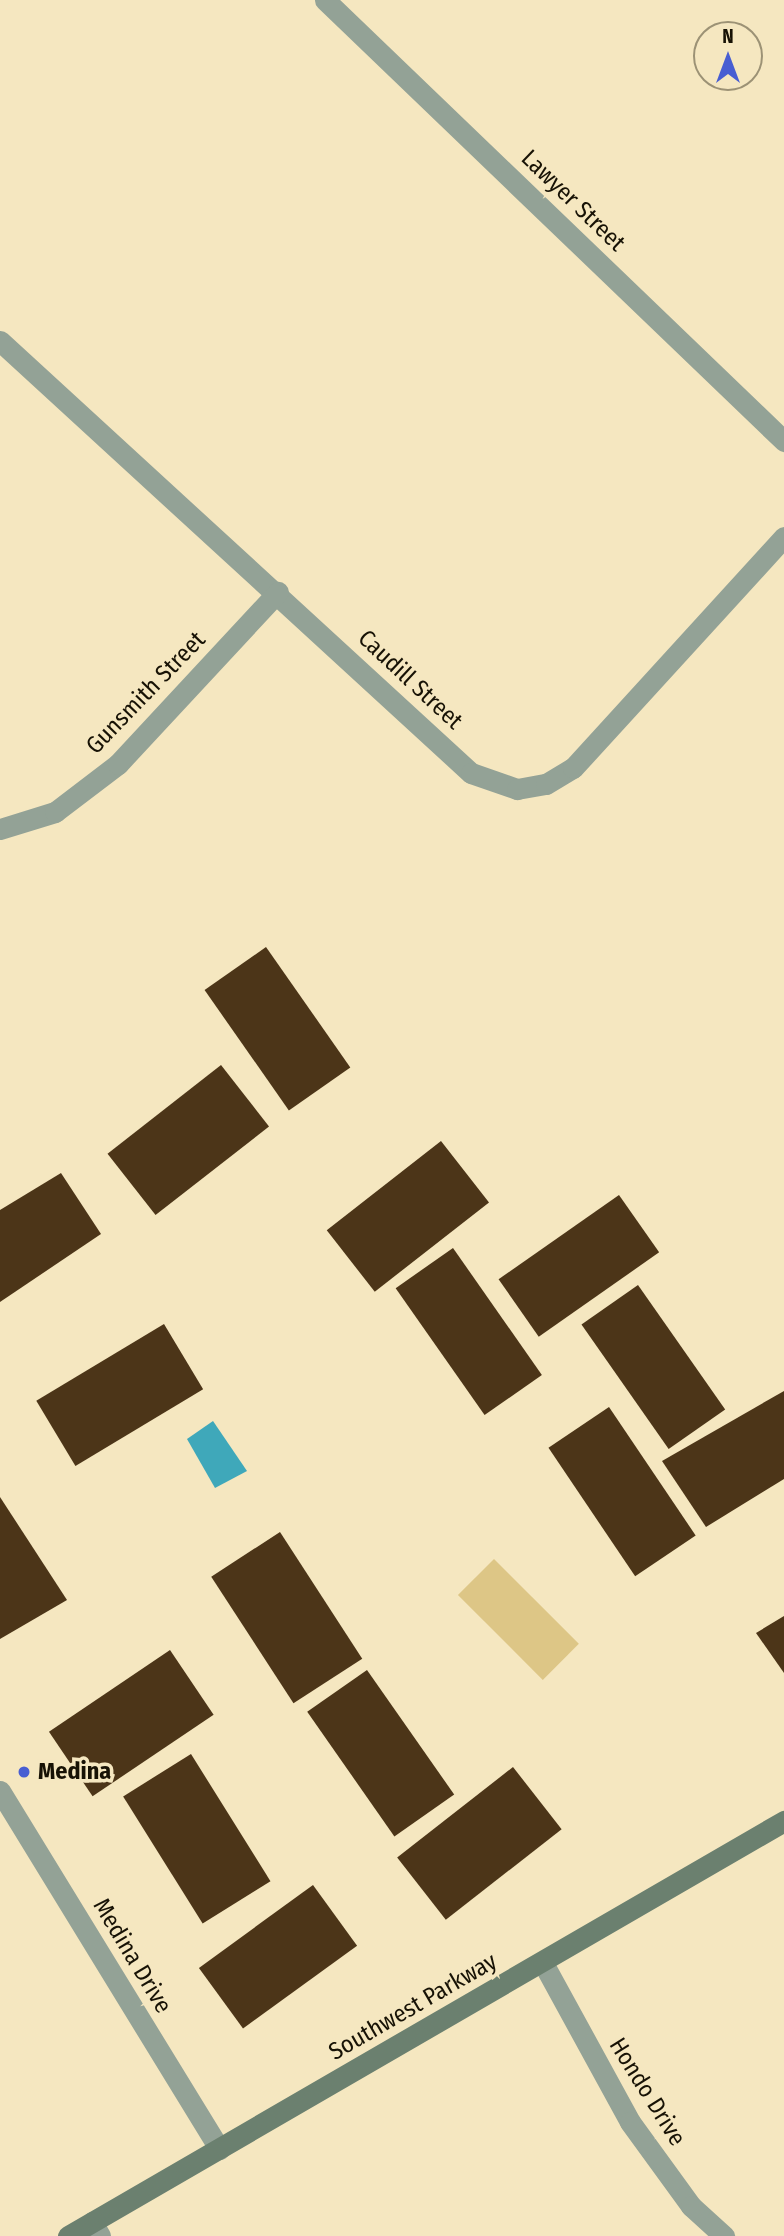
<!DOCTYPE html>
<html>
<head>
<meta charset="utf-8">
<style>
  body { margin:0 }
  #map { position:relative; width:784px; height:2236px; overflow:hidden; background:#f5e7c0; font-family:"Fira Sans Condensed",sans-serif }
  div>[style] { position:absolute }
  [style*='--x'] { left:calc(var(--x)*1px); top:calc(var(--y)*1px); width:calc(var(--w)*1px); rotate:calc(var(--a)*1deg) }
  .green>* { inset:0; background:#ddc686; transform-origin:0 0 }
  .water>* { inset:0; background:#3fa8ba }
  .building>* { inset:0; background:#4c3518; transform-origin:0 0 }
  .street>* { height:21px; margin:-10.5px; padding:0 10.5px; transform-origin:10.5px; border-radius:10.5px; background:#93a296 }
  .secondary>* { height:21px; margin:-10.5px; padding:0 10.5px; transform-origin:10.5px; border-radius:10.5px; background:#6b806f }
  .dots>* { width:19px; height:19px; translate:-50% -50%; box-sizing:border-box; border:4px solid #f5e7c0; border-radius:50% }
  span { translate:-50% -50%; white-space:nowrap; text-align:center; line-height:1.15; -webkit-text-stroke:7px #f5e7c0; paint-order:stroke }
  .street-label { font-size:24px; color:#171205 }
  .poi-label { font-size:24px; color:#171205; font-weight:700 }
  .left { translate:0 -50%; text-align:left }
  .north { position:absolute; left:693px; top:21px; width:70px; height:70px; box-sizing:border-box; background:#f5e7c0; border:2px solid #9c9275; border-radius:50%; rotate:0deg; font-size:19px; font-weight:700; line-height:28px; text-align:center; color:#171205 }
  .north::after { content:''; display:block; margin:auto; width:24px; height:32px; background:#485ed2; clip-path:polygon(50% 0,100% 100%,50% 72%,0 100%) }
</style>
</head>
<body>
<div id="map">
  <div class="green">
    <div style="left:494px;top:1559px;width:120px;height:51px;rotate:45deg"></div>
  </div>
  <div class="water">
    <div style="clip-path:polygon(213px 1421px,247px 1471px,215px 1488px,187px 1439px)"></div>
  </div>
  <div class="building">
    <div style="left:266px;top:947px;width:147px;height:75px;rotate:55deg"></div>
    <div style="left:221px;top:1065px;width:78px;height:144px;rotate:52deg"></div>
    <div style="left:441px;top:1141px;width:78px;height:145px;rotate:52deg"></div>
    <div style="clip-path:polygon(61px 1173px,101px 1234px,0 1302px,0 1210px)"></div>
    <div style="left:619px;top:1195px;width:70px;height:147px;rotate:55deg"></div>
    <div style="left:453px;top:1248px;width:155px;height:70px;rotate:55deg"></div>
    <div style="left:638px;top:1285px;width:152px;height:69px;rotate:55deg"></div>
    <div style="left:164px;top:1324px;width:76px;height:149px;rotate:59deg"></div>
    <div style="clip-path:polygon(784px 1391px,784px 1479px,706px 1527px,662px 1461px)"></div>
    <div style="left:609px;top:1407px;width:155px;height:73px;rotate:56deg"></div>
    <div style="clip-path:polygon(0 1497px,67px 1600px,0 1639px)"></div>
    <div style="left:280px;top:1532px;width:151px;height:82px;rotate:57deg"></div>
    <div style="clip-path:polygon(784px 1616px,784px 1673px,756px 1633px)"></div>
    <div style="left:170px;top:1650px;width:78px;height:146px;rotate:56deg"></div>
    <div style="left:367px;top:1670px;width:152px;height:73px;rotate:55deg"></div>
    <div style="left:191px;top:1754px;width:150px;height:80px;rotate:58deg"></div>
    <div style="left:513px;top:1767px;width:79px;height:147px;rotate:52deg"></div>
    <div style="left:313px;top:1885px;width:75px;height:141px;rotate:54deg"></div>
  </div>
  <div class="street">
    <div style="--x:325;--y:0;--w:637;--a:43.85"></div>
    <div style="--x:0;--y:341;--w:639;--a:42.53"></div>
    <div style="--x:471;--y:773;--w:49;--a:19.2"></div>
    <div style="--x:517;--y:789;--w:29;--a:-10"></div>
    <div style="--x:546;--y:784;--w:31;--a:-31"></div>
    <div style="--x:573;--y:768;--w:313;--a:-47.6"></div>
    <div style="--x:0;--y:829;--w:58;--a:-17.2"></div>
    <div style="--x:55;--y:812;--w:79;--a:-37.3"></div>
    <div style="--x:118;--y:764;--w:235;--a:-47.1"></div>
    <div style="--x:0;--y:1791;--w:420;--a:58.5"></div>
    <div style="--x:543;--y:1963;--w:181;--a:61.3"></div>
    <div style="--x:630;--y:2122;--w:104;--a:54"></div>
    <div style="--x:691;--y:2206;--w:45;--a:42.3"></div>
    <div style="--x:92;--y:2222;--w:16;--a:60"></div>
  </div>
  <div class="secondary">
    <div style="--x:68;--y:2236;--w:828;--a:-30.1"></div>
  </div>
  <div class="dots">
    <div style="left:24px;top:1772px;background:#485ed2"></div>
  </div>
  <div class="street-label">
    <span style="left:573px;top:201px;rotate:44deg">Lawyer Street</span>
    <span style="left:410px;top:680px;rotate:43deg">Caudill Street</span>
    <span style="left:146px;top:693px;rotate:-46deg">Gunsmith Street</span>
    <span style="left:132px;top:1956px;rotate:59deg">Medina Drive</span>
    <span style="left:413px;top:2007px;rotate:-30deg">Southwest Parkway</span>
    <span style="left:647px;top:2092px;rotate:58deg">Hondo Drive</span>
  </div>
  <div class="poi-label">
    <span class="left" style="left:38px;top:1772px">Medina</span>
  </div>
  <div class="north">N</div>
</div>
</body>
</html>
